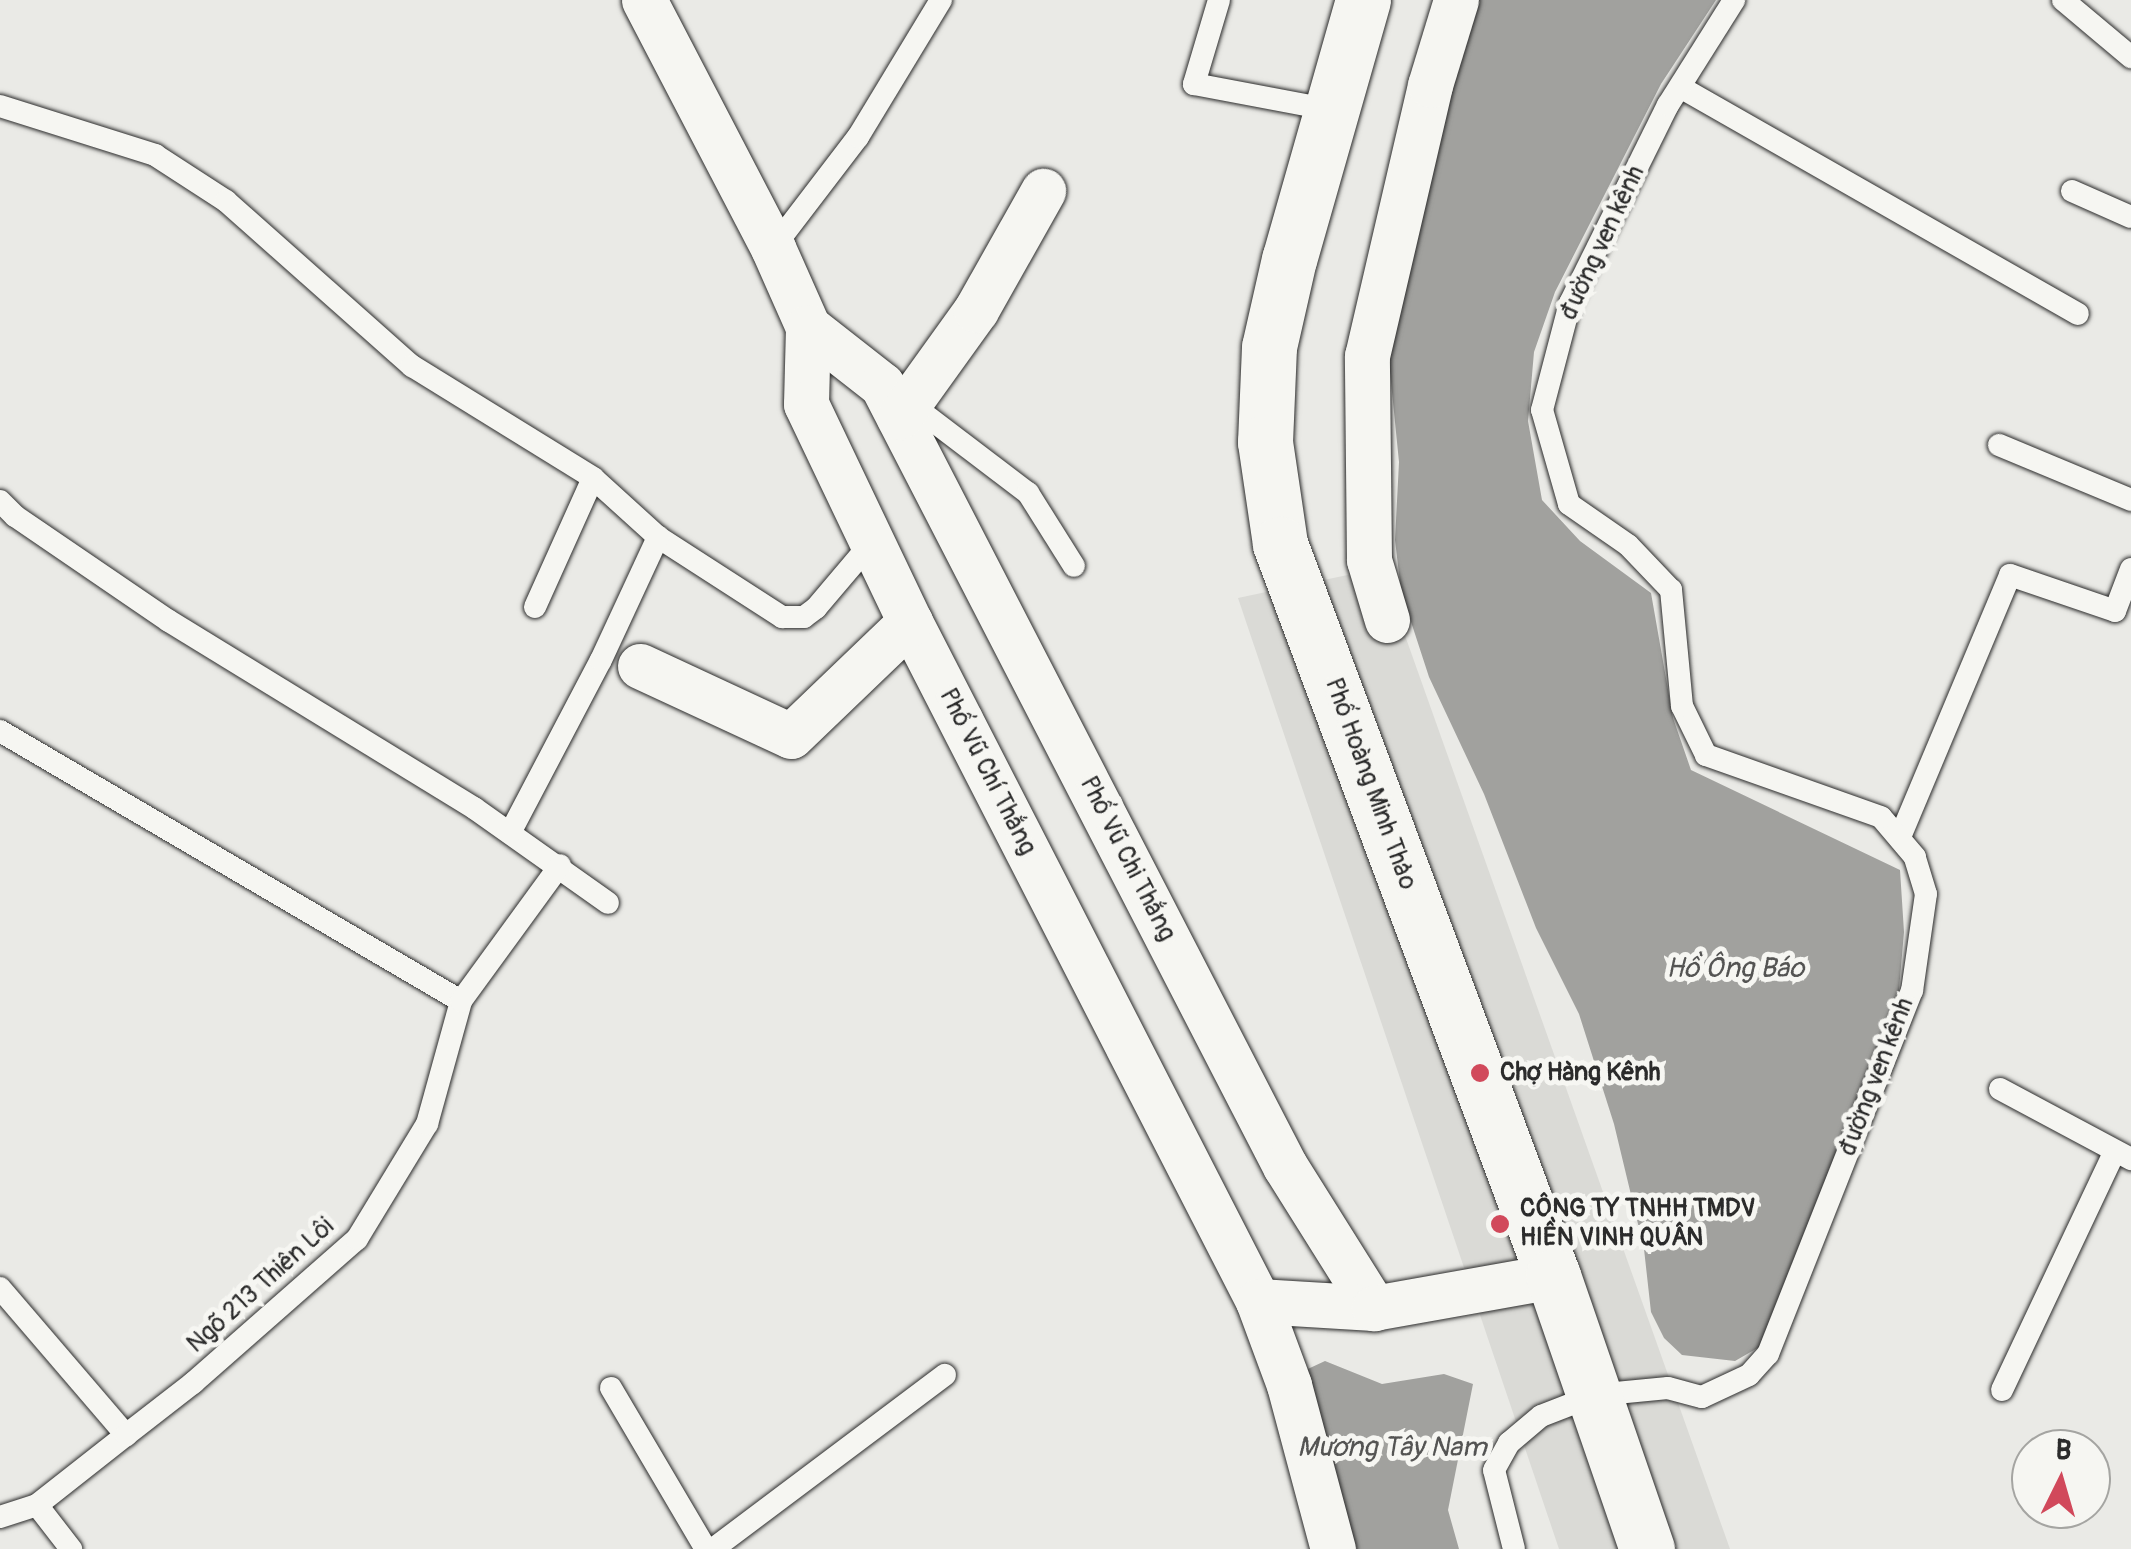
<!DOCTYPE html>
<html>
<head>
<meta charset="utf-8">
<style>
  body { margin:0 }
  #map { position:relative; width:2131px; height:1549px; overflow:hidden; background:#eaeae6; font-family:Pangolin,sans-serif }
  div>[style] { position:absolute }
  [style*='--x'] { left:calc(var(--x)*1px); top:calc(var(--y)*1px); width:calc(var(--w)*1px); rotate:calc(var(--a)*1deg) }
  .built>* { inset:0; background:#dadad6 }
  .water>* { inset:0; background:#a1a19e }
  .roads { filter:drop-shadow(0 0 2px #2b2b2b) drop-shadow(0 0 2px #2b2b2b) }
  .lane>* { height:22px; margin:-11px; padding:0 11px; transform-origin:11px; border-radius:11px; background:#f6f6f2 }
  .street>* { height:45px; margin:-22.5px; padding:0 22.5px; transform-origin:22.5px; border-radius:22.5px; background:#f6f6f2 }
  .secondary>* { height:55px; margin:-27.5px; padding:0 27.5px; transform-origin:27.5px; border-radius:27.5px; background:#f6f6f2 }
  .dots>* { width:28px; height:28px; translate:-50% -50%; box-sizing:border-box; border:5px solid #f6f6f2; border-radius:50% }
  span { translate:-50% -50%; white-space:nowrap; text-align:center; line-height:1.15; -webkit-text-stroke:10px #f6f6f2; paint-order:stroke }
  .street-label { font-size:25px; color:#2b2b2b }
  .poi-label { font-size:25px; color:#2b2b2b; font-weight:700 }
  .left { translate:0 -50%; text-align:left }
  .water-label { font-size:28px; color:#545453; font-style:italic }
  .north { position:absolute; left:2011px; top:1429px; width:100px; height:100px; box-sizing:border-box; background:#f6f6f2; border:2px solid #a5a5a2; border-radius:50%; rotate:5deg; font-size:28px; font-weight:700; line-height:40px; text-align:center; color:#2b2b2b }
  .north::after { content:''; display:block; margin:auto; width:35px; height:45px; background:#d1495b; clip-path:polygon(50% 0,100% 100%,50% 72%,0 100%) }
</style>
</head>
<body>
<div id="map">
  <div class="built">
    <div style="clip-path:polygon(1381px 568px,1730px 1549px,1559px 1549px,1238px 598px)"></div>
  </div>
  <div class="water">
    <div style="clip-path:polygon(1476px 0,1716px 0,1661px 84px,1555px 292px,1534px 352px,1528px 421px,1542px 500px,1580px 541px,1651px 593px,1673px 718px,1691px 770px,1900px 870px,1904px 932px,1898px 1001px,1768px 1342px,1735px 1361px,1682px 1355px,1664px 1338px,1651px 1312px,1644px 1249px,1614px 1124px,1579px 1014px,1536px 928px,1484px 794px,1429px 677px,1401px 591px,1395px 540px,1399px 462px,1389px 362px,1406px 253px)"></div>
    <div style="clip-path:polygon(1325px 1361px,1382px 1384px,1444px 1374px,1473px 1384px,1448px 1510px,1459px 1549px,1357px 1549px,1297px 1374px)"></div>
  </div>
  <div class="roads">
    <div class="lane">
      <div style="--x:1219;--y:0;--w:88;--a:106.6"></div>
      <div style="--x:1194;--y:84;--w:139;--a:10.7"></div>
      <div style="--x:2063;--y:0;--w:89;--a:40"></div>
      <div style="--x:1680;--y:87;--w:458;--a:29.7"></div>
      <div style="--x:0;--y:106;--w:163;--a:17.5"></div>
      <div style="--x:155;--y:155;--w:85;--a:32.9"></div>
      <div style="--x:226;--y:201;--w:249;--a:41.6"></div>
      <div style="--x:412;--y:366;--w:213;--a:31.7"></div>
      <div style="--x:593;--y:478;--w:88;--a:42.2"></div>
      <div style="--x:658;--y:537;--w:148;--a:32.8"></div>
      <div style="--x:782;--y:617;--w:22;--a:0"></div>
      <div style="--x:804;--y:617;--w:15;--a:-37"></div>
      <div style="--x:816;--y:608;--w:87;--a:-49.7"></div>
      <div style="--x:2072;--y:191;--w:64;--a:23.8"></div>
      <div style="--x:773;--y:248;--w:140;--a:-52.6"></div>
      <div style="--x:858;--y:137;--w:160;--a:-58.8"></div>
      <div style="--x:912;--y:405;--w:146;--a:37.2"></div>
      <div style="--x:1028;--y:493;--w:86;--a:57.8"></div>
      <div style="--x:1999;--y:445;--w:143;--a:22.6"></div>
      <div style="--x:0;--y:501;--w:21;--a:45"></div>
      <div style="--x:15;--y:516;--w:186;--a:34.3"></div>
      <div style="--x:169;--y:621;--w:358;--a:31.5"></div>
      <div style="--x:474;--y:808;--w:164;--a:35.3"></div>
      <div style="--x:535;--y:607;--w:141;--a:-65.8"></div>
      <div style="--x:0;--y:731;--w:534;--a:30.36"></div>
      <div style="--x:510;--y:833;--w:195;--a:-62.3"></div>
      <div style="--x:601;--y:660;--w:136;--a:-65.1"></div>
      <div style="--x:1900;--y:837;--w:284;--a:-67.2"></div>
      <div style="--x:2010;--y:575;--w:111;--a:18.9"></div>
      <div style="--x:2115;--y:611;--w:45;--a:-69.1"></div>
      <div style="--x:2000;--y:1089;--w:149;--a:28.1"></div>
      <div style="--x:0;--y:1288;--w:194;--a:49.4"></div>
      <div style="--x:611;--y:1388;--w:187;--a:59.5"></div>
      <div style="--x:2002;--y:1390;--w:264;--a:-64.7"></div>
      <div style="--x:37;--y:1505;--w:56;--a:52.3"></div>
      <div style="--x:0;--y:1517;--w:39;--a:-18"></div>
      <div style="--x:37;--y:1505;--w:113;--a:-38.2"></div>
      <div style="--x:126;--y:1435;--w:85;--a:-37.8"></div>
      <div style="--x:193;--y:1383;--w:218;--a:-41.3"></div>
      <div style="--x:357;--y:1239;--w:135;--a:-58.7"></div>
      <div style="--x:427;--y:1124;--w:128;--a:-74.5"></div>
      <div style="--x:461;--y:1001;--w:168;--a:-53.9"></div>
      <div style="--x:713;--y:1549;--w:290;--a:-36.9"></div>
      <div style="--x:1514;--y:1549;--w:81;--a:-104.2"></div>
      <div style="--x:1494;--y:1470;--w:31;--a:-61"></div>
      <div style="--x:1509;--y:1443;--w:42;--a:-40.2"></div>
      <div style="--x:1541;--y:1416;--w:58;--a:-21.3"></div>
      <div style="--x:1595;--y:1395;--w:73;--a:-5.5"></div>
      <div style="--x:1668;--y:1388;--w:35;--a:15"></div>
      <div style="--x:1702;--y:1397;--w:52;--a:-25.1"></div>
      <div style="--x:1749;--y:1375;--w:28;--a:-48"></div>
      <div style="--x:1768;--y:1354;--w:391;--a:-68.4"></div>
      <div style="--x:1912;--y:991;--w:98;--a:-81.8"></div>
      <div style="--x:1926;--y:894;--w:39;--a:-107"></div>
      <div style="--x:1915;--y:857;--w:52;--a:-130.4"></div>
      <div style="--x:1881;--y:817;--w:186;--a:-160.5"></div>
      <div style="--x:1706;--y:755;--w:55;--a:-116.1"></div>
      <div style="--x:1682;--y:706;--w:117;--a:-95.4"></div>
      <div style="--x:1671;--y:590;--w:62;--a:-133.7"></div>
      <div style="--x:1628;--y:545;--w:72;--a:-145.2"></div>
      <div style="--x:1569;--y:504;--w:98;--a:-106"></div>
      <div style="--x:1542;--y:410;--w:111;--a:-75.3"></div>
      <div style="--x:1570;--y:303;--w:221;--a:-63.7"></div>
      <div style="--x:1668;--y:105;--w:124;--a:-57.8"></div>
    </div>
    <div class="street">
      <div style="--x:644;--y:0;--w:280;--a:62.5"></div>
      <div style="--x:773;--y:248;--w:86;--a:66.1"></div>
      <div style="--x:808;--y:327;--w:77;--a:91.5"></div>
      <div style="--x:806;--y:404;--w:242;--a:64.5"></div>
      <div style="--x:910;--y:622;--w:763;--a:62.86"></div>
      <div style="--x:1258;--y:1301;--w:90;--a:69.7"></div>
      <div style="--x:1289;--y:1385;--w:170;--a:75"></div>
      <div style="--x:808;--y:327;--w:94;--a:38.1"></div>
      <div style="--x:882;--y:385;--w:879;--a:62.71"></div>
      <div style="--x:1285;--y:1166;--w:168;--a:57.9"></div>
      <div style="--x:899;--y:417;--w:132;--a:-54.3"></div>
      <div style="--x:976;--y:310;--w:137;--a:-60.6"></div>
      <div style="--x:1387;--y:620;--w:63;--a:-106.7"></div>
      <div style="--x:1369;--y:560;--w:204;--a:-90.6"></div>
      <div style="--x:1367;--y:356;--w:278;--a:-76.9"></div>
      <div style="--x:1430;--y:85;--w:89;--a:-73"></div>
      <div style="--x:640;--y:666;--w:166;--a:24.9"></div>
      <div style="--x:791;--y:736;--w:165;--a:-43.8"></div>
      <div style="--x:1258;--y:1301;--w:116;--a:3.5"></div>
      <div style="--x:1374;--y:1308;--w:182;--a:-10.1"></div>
    </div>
    <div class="secondary">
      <div style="--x:1363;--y:0;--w:269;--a:105.9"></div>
      <div style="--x:1289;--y:259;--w:90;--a:102.8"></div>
      <div style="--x:1269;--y:347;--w:95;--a:92.4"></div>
      <div style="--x:1265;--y:442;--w:103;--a:81.6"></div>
      <div style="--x:1280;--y:544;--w:781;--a:69.55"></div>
      <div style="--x:1553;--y:1276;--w:289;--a:71"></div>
    </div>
  </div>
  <div class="dots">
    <div style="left:1480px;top:1073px;background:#d1495b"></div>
    <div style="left:1500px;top:1224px;background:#d1495b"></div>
  </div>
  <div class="street-label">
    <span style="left:1603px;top:243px;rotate:-65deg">đường ven kênh</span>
    <span style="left:987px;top:772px;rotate:63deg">Phố Vũ Chí Thắng</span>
    <span style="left:1370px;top:784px;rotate:70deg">Phố Hoàng Minh Thảo</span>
    <span style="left:1127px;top:859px;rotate:63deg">Phố Vũ Chi Thắng</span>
    <span style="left:1877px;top:1077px;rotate:-69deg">đường ven kênh</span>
    <span style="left:261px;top:1286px;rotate:-42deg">Ngõ 213 Thiên Lôi</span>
  </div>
  <div class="poi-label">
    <span class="left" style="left:1500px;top:1073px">Chợ Hàng Kênh</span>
    <span class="left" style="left:1520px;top:1224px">CÔNG TY TNHH TMDV<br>HIỀN VINH QUÂN</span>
  </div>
  <div class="water-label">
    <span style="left:1735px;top:969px">Hồ Ông Báo</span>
    <span style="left:1392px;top:1448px">Mương Tây Nam</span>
  </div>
  <div class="north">B</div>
</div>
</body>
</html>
